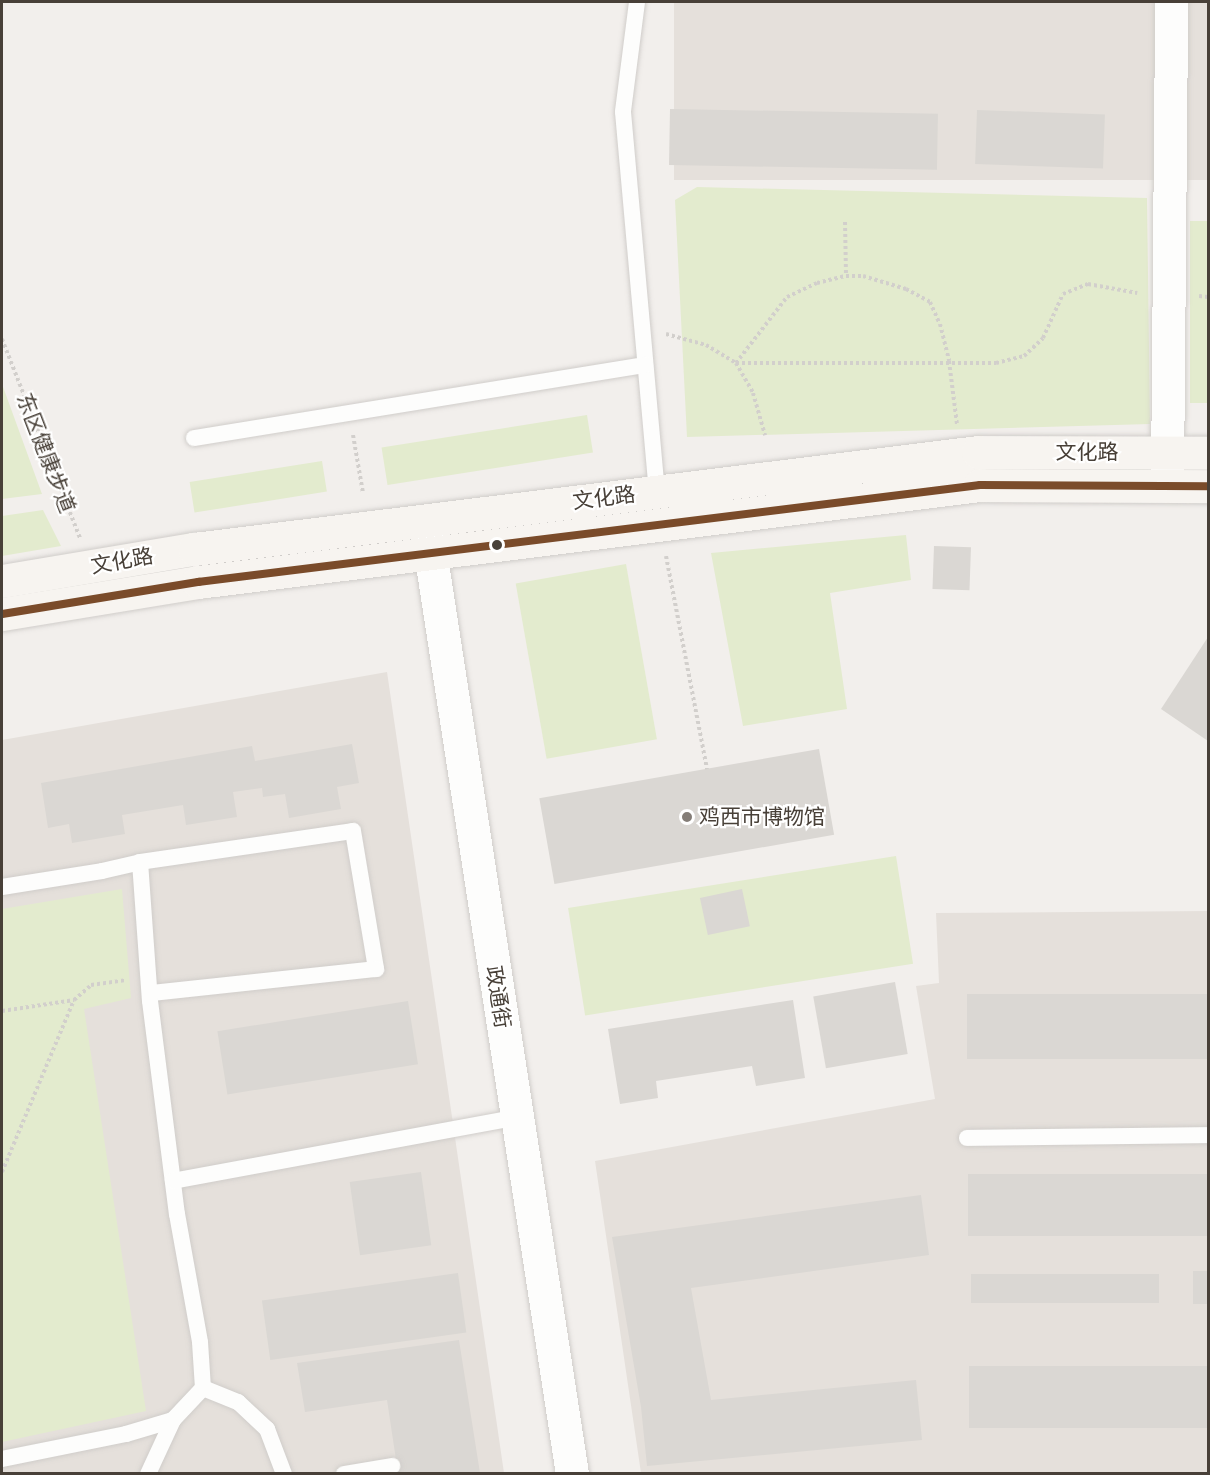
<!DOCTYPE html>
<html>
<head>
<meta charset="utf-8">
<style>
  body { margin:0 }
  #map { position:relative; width:1210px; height:1475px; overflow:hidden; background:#f2efec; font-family:Raleway,"Noto Sans SC",sans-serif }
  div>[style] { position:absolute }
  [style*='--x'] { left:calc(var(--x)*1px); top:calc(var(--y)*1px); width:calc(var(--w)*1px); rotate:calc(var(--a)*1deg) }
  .residential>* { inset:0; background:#e5e0db; transform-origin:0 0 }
  .green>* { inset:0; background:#e3ebce; transform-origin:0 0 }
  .building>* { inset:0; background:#dad7d3; transform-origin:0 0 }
  .path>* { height:4px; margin-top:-2px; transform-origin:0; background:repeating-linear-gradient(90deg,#d2cfcc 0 3px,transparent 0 6px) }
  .roads { filter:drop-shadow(0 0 2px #d0cdca) drop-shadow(0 0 2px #d0cdca) }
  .service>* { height:16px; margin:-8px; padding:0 8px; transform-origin:8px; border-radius:8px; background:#fdfdfc }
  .minor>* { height:33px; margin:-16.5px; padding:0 16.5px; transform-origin:16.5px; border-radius:16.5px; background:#fdfdfc }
  .tertiary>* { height:33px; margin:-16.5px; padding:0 16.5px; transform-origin:16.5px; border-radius:16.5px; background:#fdfdfc }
  .secondary>* { height:33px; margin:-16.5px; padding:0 16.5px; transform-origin:16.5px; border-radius:16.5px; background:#f7f4f0 }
  .bus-1>* { height:8px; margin:-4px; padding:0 4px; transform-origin:4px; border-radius:4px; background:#7a4b2a }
  .dots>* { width:16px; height:16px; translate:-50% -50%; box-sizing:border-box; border:3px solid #fff; border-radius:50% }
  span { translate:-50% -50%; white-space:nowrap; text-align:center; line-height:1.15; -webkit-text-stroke:4.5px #fff; paint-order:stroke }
  .street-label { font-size:21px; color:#484038 }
  .poi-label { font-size:21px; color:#484038 }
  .left { translate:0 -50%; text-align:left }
  .frame { position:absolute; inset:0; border:3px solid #484038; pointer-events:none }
</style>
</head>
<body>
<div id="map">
  <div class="residential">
    <div style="left:674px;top:2px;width:534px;height:178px"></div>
    <div style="clip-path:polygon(387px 672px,504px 1473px,2px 1474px,2px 740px)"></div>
    <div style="clip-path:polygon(1208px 911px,1208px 1473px,641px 1473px,595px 1161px,935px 1099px,916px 986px,939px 983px,936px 913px)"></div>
  </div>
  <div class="green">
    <div style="clip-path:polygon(697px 187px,1147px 198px,1150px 424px,687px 437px,675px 200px)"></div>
    <div style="left:1190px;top:221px;width:18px;height:182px"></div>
    <div style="clip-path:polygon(2px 384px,42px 494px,2px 499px)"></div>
    <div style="left:587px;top:415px;width:38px;height:208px;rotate:81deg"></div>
    <div style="left:322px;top:461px;width:31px;height:134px;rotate:81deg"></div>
    <div style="clip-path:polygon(43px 510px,61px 546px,2px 556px,2px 516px)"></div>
    <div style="clip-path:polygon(906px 535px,911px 580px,830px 593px,847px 709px,743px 726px,711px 553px)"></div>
    <div style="left:626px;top:564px;width:178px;height:112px;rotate:80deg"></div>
    <div style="left:896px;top:856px;width:109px;height:332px;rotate:81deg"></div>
    <div style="clip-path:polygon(122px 889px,131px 998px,84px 1009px,146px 1411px,2px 1442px,2px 909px)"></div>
  </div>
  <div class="building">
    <div style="left:670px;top:109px;width:268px;height:56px;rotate:1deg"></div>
    <div style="left:977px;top:110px;width:128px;height:54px;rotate:2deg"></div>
    <div style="left:934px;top:546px;width:37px;height:43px;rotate:2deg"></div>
    <div style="clip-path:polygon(1208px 637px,1208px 741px,1161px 709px)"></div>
    <div style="clip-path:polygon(352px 744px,359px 783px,337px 787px,341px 809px,289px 818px,285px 794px,263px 797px,262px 788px,233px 792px,237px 817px,186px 825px,183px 805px,122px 815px,125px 834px,72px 843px,69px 824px,48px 828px,41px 783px,252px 746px,255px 761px)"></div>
    <div style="left:819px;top:749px;width:87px;height:284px;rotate:80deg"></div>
    <div style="left:742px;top:889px;width:38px;height:43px;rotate:78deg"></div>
    <div style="left:895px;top:982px;width:73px;height:83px;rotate:80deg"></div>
    <div style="left:1208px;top:994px;width:65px;height:241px;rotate:90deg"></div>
    <div style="clip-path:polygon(793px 1000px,805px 1078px,756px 1086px,752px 1066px,656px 1081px,658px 1098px,620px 1104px,608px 1029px)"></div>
    <div style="left:408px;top:1001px;width:64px;height:193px;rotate:81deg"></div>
    <div style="left:421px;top:1172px;width:74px;height:72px;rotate:82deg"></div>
    <div style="left:1208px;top:1174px;width:62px;height:240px;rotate:90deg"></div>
    <div style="clip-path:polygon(921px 1195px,929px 1255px,691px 1288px,711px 1400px,916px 1380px,922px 1440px,647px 1466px,641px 1407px,612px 1237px)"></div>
    <div style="left:1193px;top:1271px;width:15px;height:33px"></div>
    <div style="left:458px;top:1273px;width:60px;height:198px;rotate:82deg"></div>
    <div style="left:971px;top:1274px;width:188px;height:29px"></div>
    <div style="clip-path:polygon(459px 1340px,480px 1473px,398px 1473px,387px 1400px,305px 1412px,297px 1363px)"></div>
    <div style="left:1208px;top:1366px;width:62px;height:239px;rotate:90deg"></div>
  </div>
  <div class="path">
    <div style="--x:845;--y:222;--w:54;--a:88.9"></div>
    <div style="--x:1199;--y:296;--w:9;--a:6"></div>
    <div style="--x:666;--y:334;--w:41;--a:15.4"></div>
    <div style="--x:706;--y:345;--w:35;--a:31"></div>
    <div style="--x:736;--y:363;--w:34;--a:60"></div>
    <div style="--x:753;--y:393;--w:44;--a:74.1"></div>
    <div style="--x:2;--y:339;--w:214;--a:68.6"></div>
    <div style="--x:736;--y:363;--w:260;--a:0"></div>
    <div style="--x:996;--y:363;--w:29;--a:-14"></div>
    <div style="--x:1024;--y:356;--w:26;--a:-43"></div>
    <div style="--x:1043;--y:338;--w:48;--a:-65.6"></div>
    <div style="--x:1063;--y:294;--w:27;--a:-22"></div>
    <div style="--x:1088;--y:284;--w:50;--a:10.4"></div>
    <div style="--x:736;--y:363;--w:83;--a:-52.3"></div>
    <div style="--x:787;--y:297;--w:33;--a:-25"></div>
    <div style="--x:817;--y:283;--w:30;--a:-14"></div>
    <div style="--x:846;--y:276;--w:17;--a:0"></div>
    <div style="--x:863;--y:276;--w:45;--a:16.8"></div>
    <div style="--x:906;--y:289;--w:27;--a:28"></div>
    <div style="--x:930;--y:302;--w:24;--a:66"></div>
    <div style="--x:940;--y:324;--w:38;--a:76"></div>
    <div style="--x:949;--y:361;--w:64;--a:82.8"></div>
    <div style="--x:353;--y:435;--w:59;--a:80.2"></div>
    <div style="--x:666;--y:556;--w:217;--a:79.1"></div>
    <div style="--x:2;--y:1011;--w:73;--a:-8.7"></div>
    <div style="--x:74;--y:1000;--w:23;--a:-41"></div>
    <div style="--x:91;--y:985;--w:35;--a:-8"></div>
    <div style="--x:2;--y:1172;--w:186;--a:-67.3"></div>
  </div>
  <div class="roads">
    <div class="service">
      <div style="--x:637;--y:2;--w:111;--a:97.3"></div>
      <div style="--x:623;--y:112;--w:382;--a:84.9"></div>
      <div style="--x:194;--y:438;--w:457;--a:-9.2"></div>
      <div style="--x:140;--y:862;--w:215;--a:-8.3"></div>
      <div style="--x:353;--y:831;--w:140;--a:80.5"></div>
      <div style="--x:376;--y:969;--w:227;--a:173.9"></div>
      <div style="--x:2;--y:887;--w:101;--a:-9.1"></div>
      <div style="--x:102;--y:871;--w:39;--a:-13"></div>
      <div style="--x:140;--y:862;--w:139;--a:85.9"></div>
      <div style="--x:150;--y:1001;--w:215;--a:82.8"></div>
      <div style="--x:177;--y:1214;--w:130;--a:79.8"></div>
      <div style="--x:200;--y:1342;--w:46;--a:86.3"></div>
      <div style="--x:203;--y:1388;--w:44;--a:133.2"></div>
      <div style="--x:173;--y:1420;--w:49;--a:163.4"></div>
      <div style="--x:126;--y:1434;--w:126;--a:168.6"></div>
      <div style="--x:967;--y:1138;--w:241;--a:-0.7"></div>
      <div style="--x:173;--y:1181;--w:350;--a:-10.5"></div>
      <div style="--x:203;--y:1388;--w:38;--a:22"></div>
      <div style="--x:238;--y:1402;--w:40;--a:43"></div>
      <div style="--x:267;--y:1429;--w:48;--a:69.3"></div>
      <div style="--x:148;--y:1474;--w:60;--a:-65.2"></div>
      <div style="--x:344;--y:1474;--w:49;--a:-9.5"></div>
    </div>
    <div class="minor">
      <div style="--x:1167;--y:480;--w:478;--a:-89.5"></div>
    </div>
    <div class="tertiary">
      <div style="--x:426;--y:525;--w:960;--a:81.25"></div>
    </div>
    <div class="secondary">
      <div style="--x:2;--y:581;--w:195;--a:-9.5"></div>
      <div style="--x:194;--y:549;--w:790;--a:-7.05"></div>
      <div style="--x:978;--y:452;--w:230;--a:0.2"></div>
      <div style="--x:2;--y:614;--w:199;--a:-9.3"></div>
      <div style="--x:198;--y:582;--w:788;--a:-7.07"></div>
      <div style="--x:980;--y:485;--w:228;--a:0.3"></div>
    </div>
  </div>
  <div class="bus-1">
    <div style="--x:2;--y:614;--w:199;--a:-9.3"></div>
    <div style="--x:198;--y:582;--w:788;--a:-7.07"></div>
    <div style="--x:980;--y:485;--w:228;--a:0.3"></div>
  </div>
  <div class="dots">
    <div style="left:497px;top:545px;background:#484038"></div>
    <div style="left:687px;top:817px;background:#847d77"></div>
  </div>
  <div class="street-label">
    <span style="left:1087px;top:452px">文化路</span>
    <span style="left:46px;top:453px;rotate:69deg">东区健康步道</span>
    <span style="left:604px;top:498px;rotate:-7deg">文化路</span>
    <span style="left:122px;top:561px;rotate:-10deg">文化路</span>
    <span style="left:498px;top:997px;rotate:81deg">政通街</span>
  </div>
  <div class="poi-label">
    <span class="left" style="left:699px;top:817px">鸡西市博物馆</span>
  </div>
  <div class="frame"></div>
</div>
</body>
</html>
